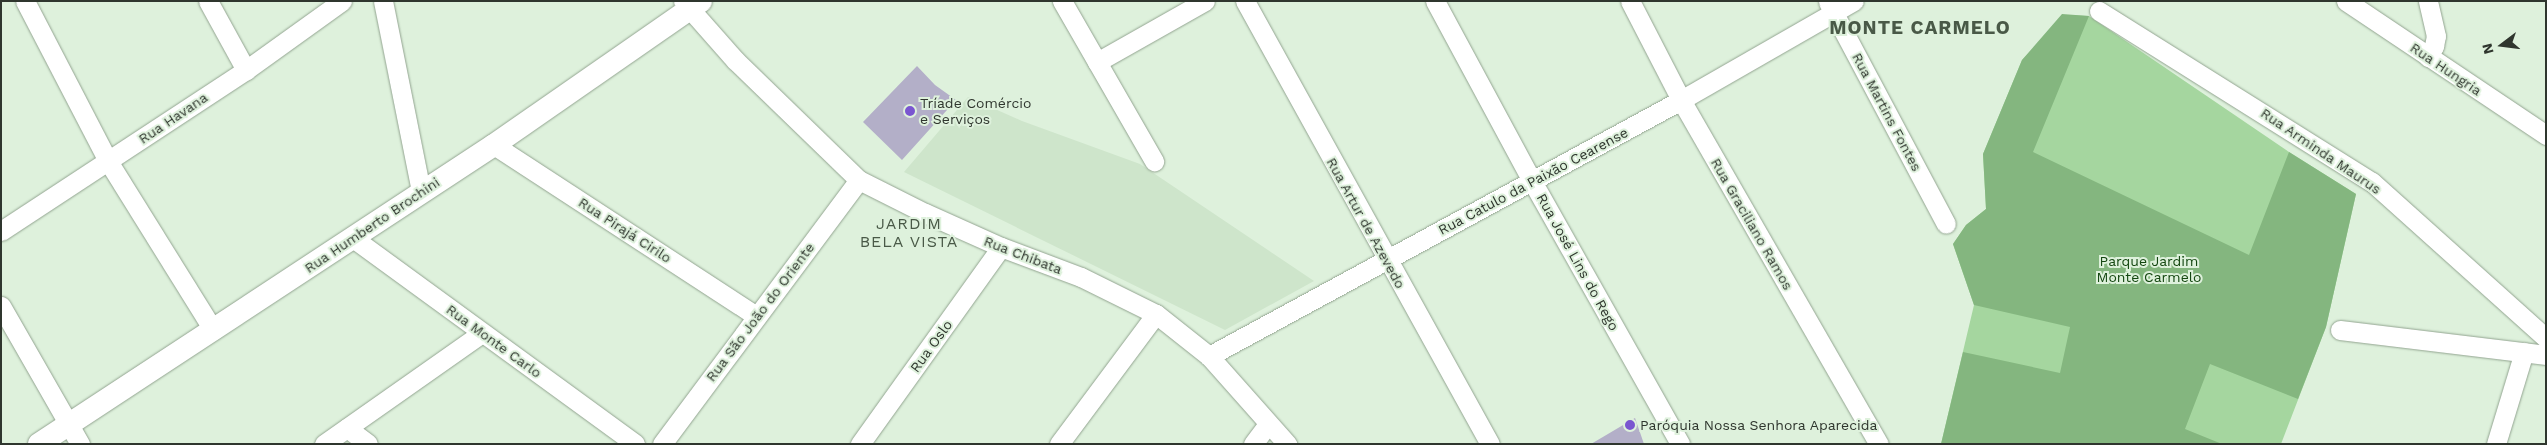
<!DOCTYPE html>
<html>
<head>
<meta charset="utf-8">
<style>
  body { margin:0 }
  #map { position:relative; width:2547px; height:445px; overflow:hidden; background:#def1dc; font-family:"Work Sans",sans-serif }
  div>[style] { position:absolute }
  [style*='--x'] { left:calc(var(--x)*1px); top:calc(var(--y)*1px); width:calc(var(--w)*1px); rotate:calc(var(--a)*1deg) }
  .built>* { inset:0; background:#cee5cb }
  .green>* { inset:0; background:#a5d69f }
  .forest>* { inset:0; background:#84b67f }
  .building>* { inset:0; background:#b3afc8 }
  .roads { filter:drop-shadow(0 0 1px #92a490) drop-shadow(0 0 1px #92a490) }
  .minor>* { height:19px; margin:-9.5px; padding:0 9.5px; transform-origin:9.5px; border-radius:9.5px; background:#fff }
  .tertiary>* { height:22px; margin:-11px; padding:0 11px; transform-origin:11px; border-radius:11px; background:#fff }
  .dots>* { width:14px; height:14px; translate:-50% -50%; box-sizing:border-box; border:2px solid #def1dc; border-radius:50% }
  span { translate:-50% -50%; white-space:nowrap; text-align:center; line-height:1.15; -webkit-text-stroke:4px #def1dc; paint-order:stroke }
  .street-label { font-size:14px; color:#2f362e }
  .poi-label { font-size:14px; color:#2f362e }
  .left { translate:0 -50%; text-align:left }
  .park-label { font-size:14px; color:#144711 }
  .quarter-label { font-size:16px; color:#495947; letter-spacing:1px }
  .district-label { font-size:19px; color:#495947; font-weight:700; letter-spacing:1px }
  .frame { position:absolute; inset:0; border:2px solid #2f362e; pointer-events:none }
  .north { position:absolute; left:2477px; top:20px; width:50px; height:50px; -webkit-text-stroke:4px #def1dc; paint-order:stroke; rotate:255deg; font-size:14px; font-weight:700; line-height:20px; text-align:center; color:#2f362e }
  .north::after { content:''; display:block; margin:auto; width:18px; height:22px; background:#2f362e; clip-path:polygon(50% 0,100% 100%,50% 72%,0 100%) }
</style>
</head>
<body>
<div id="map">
  <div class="built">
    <div style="clip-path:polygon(968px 97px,1022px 121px,1140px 164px,1314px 281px,1225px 330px,904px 172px)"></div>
  </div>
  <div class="green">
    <div style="clip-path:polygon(2068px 15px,2089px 16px,2289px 152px,2356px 194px,2326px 327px,2281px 444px,1941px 444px,1974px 305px,1953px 244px,1966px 225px,1986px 209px,1983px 154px,2022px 60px)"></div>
  </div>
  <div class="forest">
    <div style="clip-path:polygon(2062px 14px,2089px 16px,2033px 152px,2249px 255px,2289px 152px,2356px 194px,2326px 327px,2298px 399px,2210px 364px,2185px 429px,2222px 444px,1941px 444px,1963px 352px,2060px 373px,2070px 327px,1974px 305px,1953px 244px,1966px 225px,1986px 209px,1983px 154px,2022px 60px)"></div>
  </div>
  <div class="building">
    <div style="clip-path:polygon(917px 66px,935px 85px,956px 100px,902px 160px,863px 122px)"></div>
    <div style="clip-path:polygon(1635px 418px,1644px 444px,1591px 444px)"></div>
  </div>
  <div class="roads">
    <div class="minor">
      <div style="--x:25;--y:1;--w:180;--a:62.6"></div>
      <div style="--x:108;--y:161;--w:199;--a:58.1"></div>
      <div style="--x:208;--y:1;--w:79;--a:61.2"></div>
      <div style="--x:383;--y:1;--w:194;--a:78.7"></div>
      <div style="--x:683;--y:1;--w:79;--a:48.6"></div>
      <div style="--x:735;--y:60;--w:173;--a:44.1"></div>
      <div style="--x:859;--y:180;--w:74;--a:26.6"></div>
      <div style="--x:925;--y:213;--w:83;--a:24.1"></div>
      <div style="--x:1001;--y:247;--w:85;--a:20.6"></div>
      <div style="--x:1081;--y:277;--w:84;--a:26.3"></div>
      <div style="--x:1156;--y:314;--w:68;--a:38.4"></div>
      <div style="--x:1209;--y:356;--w:118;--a:48.4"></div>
      <div style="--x:1062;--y:1;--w:185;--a:60.1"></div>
      <div style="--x:1245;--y:1;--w:506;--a:61.06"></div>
      <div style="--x:1435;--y:1;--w:204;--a:61.7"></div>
      <div style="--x:1532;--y:181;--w:302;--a:60.6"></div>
      <div style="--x:1630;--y:1;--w:111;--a:62.7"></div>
      <div style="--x:1681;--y:100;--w:397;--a:60.1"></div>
      <div style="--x:2346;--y:1;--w:241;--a:33.8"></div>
      <div style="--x:1828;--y:2;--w:251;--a:62"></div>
      <div style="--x:2099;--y:11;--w:322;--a:32.1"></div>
      <div style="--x:2372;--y:182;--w:234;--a:41.9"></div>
      <div style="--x:2428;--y:57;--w:13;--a:-61"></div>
      <div style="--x:2434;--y:46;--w:10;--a:-79"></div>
      <div style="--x:2436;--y:36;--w:36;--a:-103"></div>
      <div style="--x:1097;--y:62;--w:124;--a:-29.5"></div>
      <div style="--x:494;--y:145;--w:313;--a:33.1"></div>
      <div style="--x:1;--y:231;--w:293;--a:-33.3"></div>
      <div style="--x:246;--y:70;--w:118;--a:-35.7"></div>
      <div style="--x:353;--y:238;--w:349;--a:36.1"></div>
      <div style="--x:1;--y:306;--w:159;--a:60.2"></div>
      <div style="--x:2340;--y:330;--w:208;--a:6.9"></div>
      <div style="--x:1209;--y:356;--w:537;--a:-28.47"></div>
      <div style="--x:1681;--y:100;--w:199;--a:-29.8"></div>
      <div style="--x:347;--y:428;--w:26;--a:37"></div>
      <div style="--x:324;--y:444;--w:193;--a:-35.1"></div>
      <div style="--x:662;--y:444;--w:329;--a:-53.3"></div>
      <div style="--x:860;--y:444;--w:242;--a:-54.4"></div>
      <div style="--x:1059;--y:444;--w:162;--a:-53.3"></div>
      <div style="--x:1253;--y:444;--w:25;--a:-53"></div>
      <div style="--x:2496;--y:444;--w:96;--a:-73.1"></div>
    </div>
    <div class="tertiary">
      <div style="--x:39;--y:444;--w:544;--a:-33.31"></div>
      <div style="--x:494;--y:145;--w:252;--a:-34.8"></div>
    </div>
  </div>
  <div class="dots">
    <div style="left:910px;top:111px;background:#7a56d0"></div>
    <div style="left:1630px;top:425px;background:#7a56d0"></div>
  </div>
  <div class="street-label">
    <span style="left:2446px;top:69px;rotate:34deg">Rua Hungria</span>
    <span style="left:1887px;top:112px;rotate:62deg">Rua Martins Fontes</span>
    <span style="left:173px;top:118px;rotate:-34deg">Rua Havana</span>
    <span style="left:2321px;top:151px;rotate:34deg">Rua Arminda Maurus</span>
    <span style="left:1533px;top:181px;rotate:-28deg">Rua Catulo da Paixão Cearense</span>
    <span style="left:1366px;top:223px;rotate:61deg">Rua Artur de Azevedo</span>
    <span style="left:1752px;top:224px;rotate:60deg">Rua Graciliano Ramos</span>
    <span style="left:372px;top:225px;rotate:-34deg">Rua Humberto Brochini</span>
    <span style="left:625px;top:230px;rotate:33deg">Rua Pirajá Cirilo</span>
    <span style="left:1023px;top:255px;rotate:21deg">Rua Chibata</span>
    <span style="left:1578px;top:262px;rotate:61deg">Rua José Lins do Rego</span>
    <span style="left:760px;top:312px;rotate:-53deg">Rua São João do Oriente</span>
    <span style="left:494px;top:341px;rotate:36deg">Rua Monte Carlo</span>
    <span style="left:931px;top:346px;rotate:-54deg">Rua Oslo</span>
  </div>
  <div class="poi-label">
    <span class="left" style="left:920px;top:111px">Tríade Comércio<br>e Serviços</span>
    <span class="left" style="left:1640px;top:425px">Paróquia Nossa Senhora Aparecida</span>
  </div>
  <div class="park-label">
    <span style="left:2149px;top:269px">Parque Jardim<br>Monte Carmelo</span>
  </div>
  <div class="quarter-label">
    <span style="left:909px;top:233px">JARDIM<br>BELA VISTA</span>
  </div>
  <div class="district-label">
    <span style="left:1920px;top:28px">MONTE CARMELO</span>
  </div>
  <div class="frame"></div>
  <div class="north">N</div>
</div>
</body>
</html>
